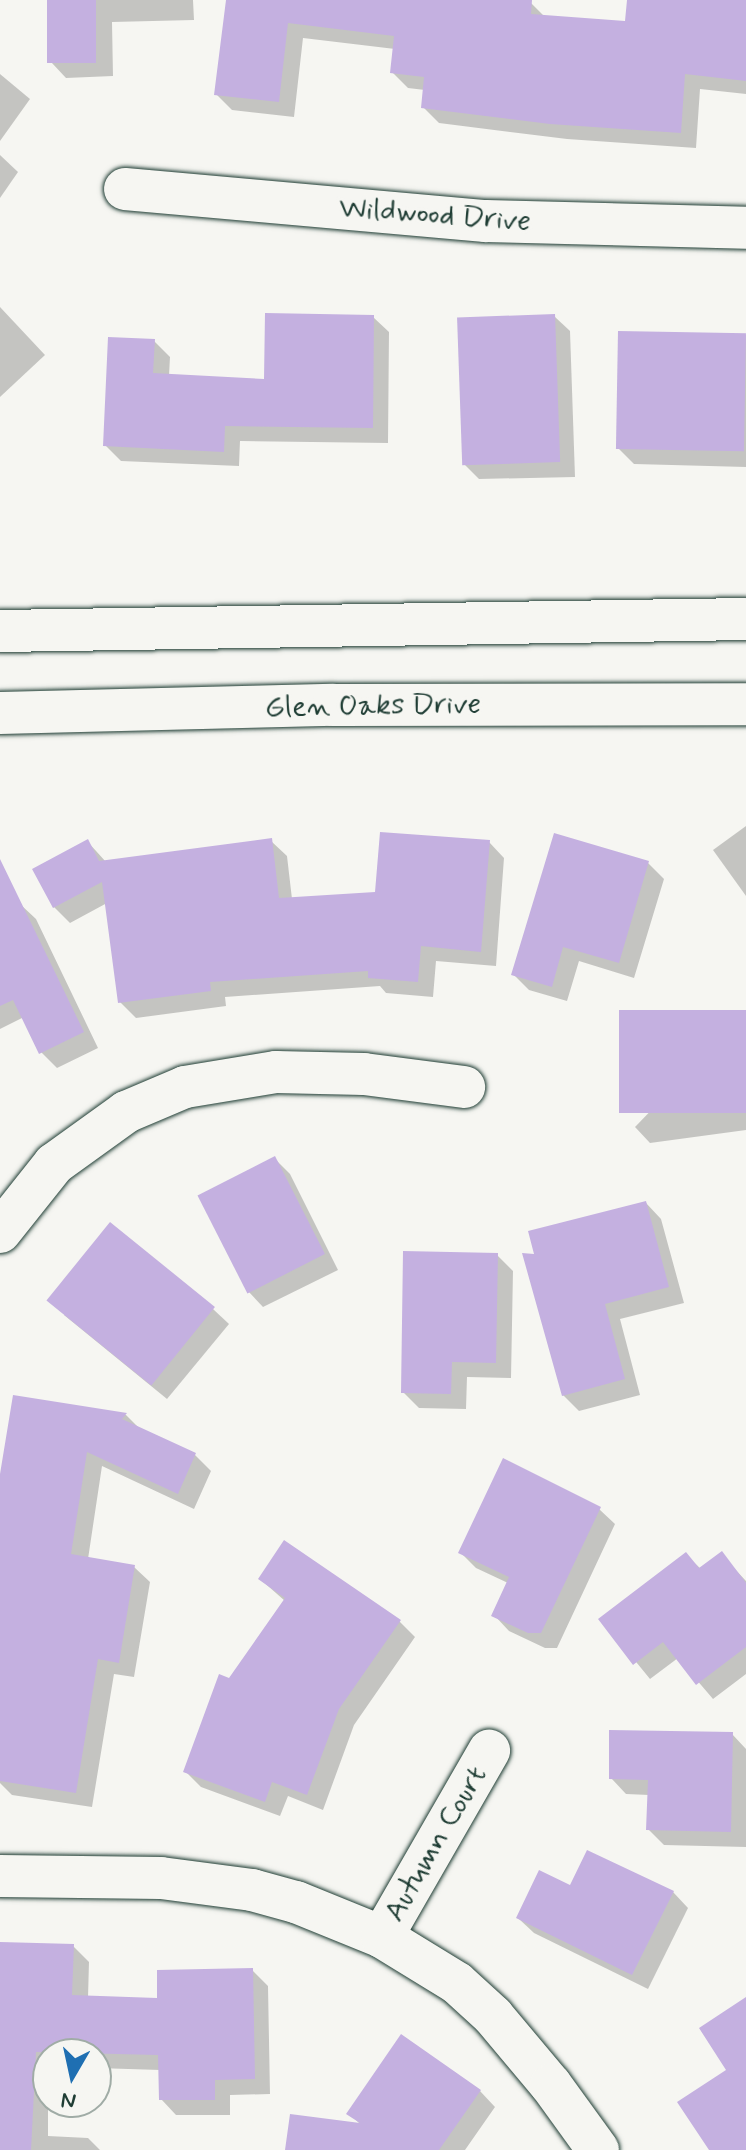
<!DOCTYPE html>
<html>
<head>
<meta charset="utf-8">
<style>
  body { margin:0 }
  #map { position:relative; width:746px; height:2150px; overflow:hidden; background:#f6f6f2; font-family:Mynerve,sans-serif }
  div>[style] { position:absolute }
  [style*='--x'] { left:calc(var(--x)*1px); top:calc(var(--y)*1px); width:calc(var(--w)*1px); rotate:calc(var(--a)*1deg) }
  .shadow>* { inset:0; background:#0003 }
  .building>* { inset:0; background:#c4b0e0; transform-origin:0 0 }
  .roads { filter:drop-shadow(0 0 2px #1f3d34) drop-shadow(0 0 2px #1f3d34) }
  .minor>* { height:42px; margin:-21px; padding:0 21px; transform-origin:21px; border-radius:21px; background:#f6f6f2 }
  span { translate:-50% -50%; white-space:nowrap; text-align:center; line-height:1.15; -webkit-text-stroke:6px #f6f6f2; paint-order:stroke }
  .street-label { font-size:30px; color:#1f3d34 }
  .north { position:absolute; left:32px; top:2038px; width:80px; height:80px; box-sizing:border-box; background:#f6f6f2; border:2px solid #a0aca6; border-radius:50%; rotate:189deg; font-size:22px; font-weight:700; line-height:32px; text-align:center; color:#1f3d34 }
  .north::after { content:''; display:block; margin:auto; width:28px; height:36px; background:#1f6fb2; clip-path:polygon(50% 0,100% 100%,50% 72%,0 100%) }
</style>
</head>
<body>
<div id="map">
  <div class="shadow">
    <div style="clip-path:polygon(49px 0,193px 0,194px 20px,112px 22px,113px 76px,66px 78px,51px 62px)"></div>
    <div style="clip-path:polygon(228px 0,500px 0,531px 3px,545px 17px,627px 23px,629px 0,746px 0,746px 94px,700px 89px,696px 148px,567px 139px,439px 123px,423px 107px,425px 90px,408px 88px,392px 72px,395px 49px,303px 38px,294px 117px,232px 110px,216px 94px)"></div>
    <div style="clip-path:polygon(0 74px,30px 99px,0 141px)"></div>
    <div style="clip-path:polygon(0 155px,18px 172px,0 198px)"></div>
    <div style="clip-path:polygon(0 307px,45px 355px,0 397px)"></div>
    <div style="clip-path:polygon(554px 316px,570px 331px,575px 477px,479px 479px,463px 463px)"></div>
    <div style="clip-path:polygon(373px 317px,389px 332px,388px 443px,240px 441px,239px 466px,121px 461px,105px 445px,154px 341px,170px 357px,169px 376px,266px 381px)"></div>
    <div style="clip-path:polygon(620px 333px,746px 335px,746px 467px,634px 464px,618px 448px)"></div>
    <div style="clip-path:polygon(746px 826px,746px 896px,713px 850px)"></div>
    <div style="clip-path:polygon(87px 841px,106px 862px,271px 841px,287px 856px,292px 899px,377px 893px,489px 842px,504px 858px,496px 966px,436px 961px,433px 997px,386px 993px,380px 986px,225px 997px,226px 1006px,136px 1018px,120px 1002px,107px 903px,70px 923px,54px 907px,34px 870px)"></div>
    <div style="clip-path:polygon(648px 863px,664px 879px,634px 978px,579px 961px,567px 1001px,529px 990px,513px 974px)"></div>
    <div style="clip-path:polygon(20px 904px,36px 919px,98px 1048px,57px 1068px,41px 1052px,24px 1017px,0 1029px,0 913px)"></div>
    <div style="clip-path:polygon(746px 1012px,746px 1130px,650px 1143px,635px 1127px)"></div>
    <div style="clip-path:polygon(274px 1158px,290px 1174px,338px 1270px,263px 1307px,248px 1291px)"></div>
    <div style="clip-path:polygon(646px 1203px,661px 1219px,684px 1303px,620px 1319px,640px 1395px,579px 1411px,563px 1395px,536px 1256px)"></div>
    <div style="clip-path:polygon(497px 1255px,513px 1271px,511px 1378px,467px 1377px,466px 1409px,419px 1408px,403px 1392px)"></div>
    <div style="clip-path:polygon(213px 1309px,229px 1324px,167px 1399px,64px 1315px)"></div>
    <div style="clip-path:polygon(14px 1397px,126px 1415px,142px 1431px,195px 1455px,211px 1471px,194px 1509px,102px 1466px,88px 1559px,134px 1567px,150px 1582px,134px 1677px,114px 1674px,92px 1807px,12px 1795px,0 1783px,0 1487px)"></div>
    <div style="clip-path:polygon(599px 1509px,615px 1524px,557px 1648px,545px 1648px,509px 1631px,494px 1615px,508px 1583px,476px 1568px,461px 1553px)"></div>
    <div style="clip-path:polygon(721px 1554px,746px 1581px,746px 1674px,713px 1699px,678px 1658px,650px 1679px,601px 1619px,686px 1555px,701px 1569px)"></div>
    <div style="clip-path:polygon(260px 1579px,399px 1621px,415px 1637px,354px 1725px,323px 1810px,288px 1796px,280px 1816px,201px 1787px,185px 1771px,230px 1680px,285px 1601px)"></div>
    <div style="clip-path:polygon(732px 1734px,746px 1749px,746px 1847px,664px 1845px,648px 1829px,649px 1795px,626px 1794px,611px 1778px)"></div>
    <div style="clip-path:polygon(571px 1888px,673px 1892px,688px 1908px,648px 1989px,534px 1933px,518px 1918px)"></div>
    <div style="clip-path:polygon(0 1944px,73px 1946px,89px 1962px,88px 1998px,159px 2000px,252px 1970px,268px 1986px,270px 2094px,230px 2095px,230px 2115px,176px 2115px,161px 2099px,160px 2070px,96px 2068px,96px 2054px,48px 2054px,48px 2136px,88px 2138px,100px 2150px,0 2150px)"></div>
    <div style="clip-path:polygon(480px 2091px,495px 2107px,465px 2150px,287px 2150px,361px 2125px,349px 2113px)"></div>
  </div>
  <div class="building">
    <div style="left:47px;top:0;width:49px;height:63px"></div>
    <div style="clip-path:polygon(226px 0,532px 0,531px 14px,625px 21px,627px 0,746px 0,746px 81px,685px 74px,681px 133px,550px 124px,421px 108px,424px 77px,390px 73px,394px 36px,288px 23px,279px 102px,214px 95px)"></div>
    <div style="clip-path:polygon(265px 313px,374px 315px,373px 428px,225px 426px,224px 452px,103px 446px,108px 337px,155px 339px,153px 373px,264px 379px)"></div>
    <div style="left:555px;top:314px;width:148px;height:98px;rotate:88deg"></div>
    <div style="left:618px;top:331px;width:128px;height:118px;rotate:1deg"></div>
    <div style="clip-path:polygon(380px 832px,490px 840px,481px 952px,421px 946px,418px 982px,368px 978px,368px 971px,210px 982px,211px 991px,118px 1003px,102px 882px,53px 908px,32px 869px,88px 839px,99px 861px,272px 838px,279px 898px,375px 892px)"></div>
    <div style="clip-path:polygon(554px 833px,649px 861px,619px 963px,563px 947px,552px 987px,511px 975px)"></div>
    <div style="clip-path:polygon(0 859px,84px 1032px,39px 1054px,13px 1000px,0 1006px)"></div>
    <div style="left:746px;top:1010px;width:103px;height:127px;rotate:90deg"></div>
    <div style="left:275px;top:1156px;width:110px;height:87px;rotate:63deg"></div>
    <div style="clip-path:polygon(646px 1201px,669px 1287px,605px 1304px,625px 1379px,562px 1396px,522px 1253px,534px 1254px,528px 1231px)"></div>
    <div style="left:110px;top:1222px;width:135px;height:101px;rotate:39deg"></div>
    <div style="clip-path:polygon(403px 1251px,498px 1253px,496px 1363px,452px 1362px,451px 1394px,401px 1393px)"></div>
    <div style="clip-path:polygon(13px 1395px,127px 1413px,122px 1419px,196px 1453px,178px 1494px,87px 1452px,71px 1554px,135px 1565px,119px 1663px,98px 1659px,76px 1793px,0 1781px,0 1474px)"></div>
    <div style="clip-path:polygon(503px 1458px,601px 1507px,541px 1633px,528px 1633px,491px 1616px,509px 1577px,458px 1553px)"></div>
    <div style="clip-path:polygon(284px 1540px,401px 1620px,339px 1709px,307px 1795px,272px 1782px,265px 1802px,183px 1772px,219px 1674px,229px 1678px,285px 1598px,258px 1579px)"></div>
    <div style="clip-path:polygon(722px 1551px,746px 1583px,746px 1647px,696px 1685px,663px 1642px,633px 1665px,598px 1619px,686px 1552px,699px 1568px)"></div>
    <div style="clip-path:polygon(609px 1730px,733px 1732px,731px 1832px,646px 1830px,648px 1780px,609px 1779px)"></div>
    <div style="clip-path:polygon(587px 1850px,674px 1891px,632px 1975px,516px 1918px,539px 1870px,570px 1885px)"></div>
    <div style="clip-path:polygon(0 1942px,74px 1944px,72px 1995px,157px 1998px,157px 1970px,253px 1968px,255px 2079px,215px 2080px,215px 2100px,159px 2100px,158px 2055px,36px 2052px,31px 2150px,0 2150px)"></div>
    <div style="clip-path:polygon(746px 1997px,746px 2150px,709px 2150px,677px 2102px,726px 2070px,699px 2028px)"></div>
    <div style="clip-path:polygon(401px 2034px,481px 2090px,439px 2150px,285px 2150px,290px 2114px,360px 2123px,346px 2114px)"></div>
  </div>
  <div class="roads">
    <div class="minor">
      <div style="--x:125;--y:189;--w:362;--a:5.1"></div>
      <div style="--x:486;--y:221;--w:260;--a:1.5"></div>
      <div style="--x:0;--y:631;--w:746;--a:-0.92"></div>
      <div style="--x:0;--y:713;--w:333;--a:-1.4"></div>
      <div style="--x:333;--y:705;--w:413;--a:-0.1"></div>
      <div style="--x:0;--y:1232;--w:87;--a:-51.5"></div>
      <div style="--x:54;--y:1164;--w:89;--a:-35.8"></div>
      <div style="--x:126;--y:1112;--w:64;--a:-23"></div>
      <div style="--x:185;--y:1087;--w:92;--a:-9.4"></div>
      <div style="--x:276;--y:1072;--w:88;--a:1.3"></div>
      <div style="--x:364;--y:1074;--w:101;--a:7.4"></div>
      <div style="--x:0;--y:1876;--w:161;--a:0.7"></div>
      <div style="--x:161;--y:1878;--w:92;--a:7.5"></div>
      <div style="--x:252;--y:1890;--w:46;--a:15.3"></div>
      <div style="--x:296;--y:1902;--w:93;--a:22.1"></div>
      <div style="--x:382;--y:1937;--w:88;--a:31.5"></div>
      <div style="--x:457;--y:1983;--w:49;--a:42.5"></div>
      <div style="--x:493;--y:2016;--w:90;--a:50"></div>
      <div style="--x:551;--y:2085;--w:80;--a:54.1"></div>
      <div style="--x:382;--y:1937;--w:215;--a:-60.1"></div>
    </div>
  </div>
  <div class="street-label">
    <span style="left:435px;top:215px;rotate:4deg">Wildwood Drive</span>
    <span style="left:373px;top:706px;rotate:-1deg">Glen Oaks Drive</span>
    <span style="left:436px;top:1844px;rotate:-60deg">Autumn Court</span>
  </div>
  <div class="north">N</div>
</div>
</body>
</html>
